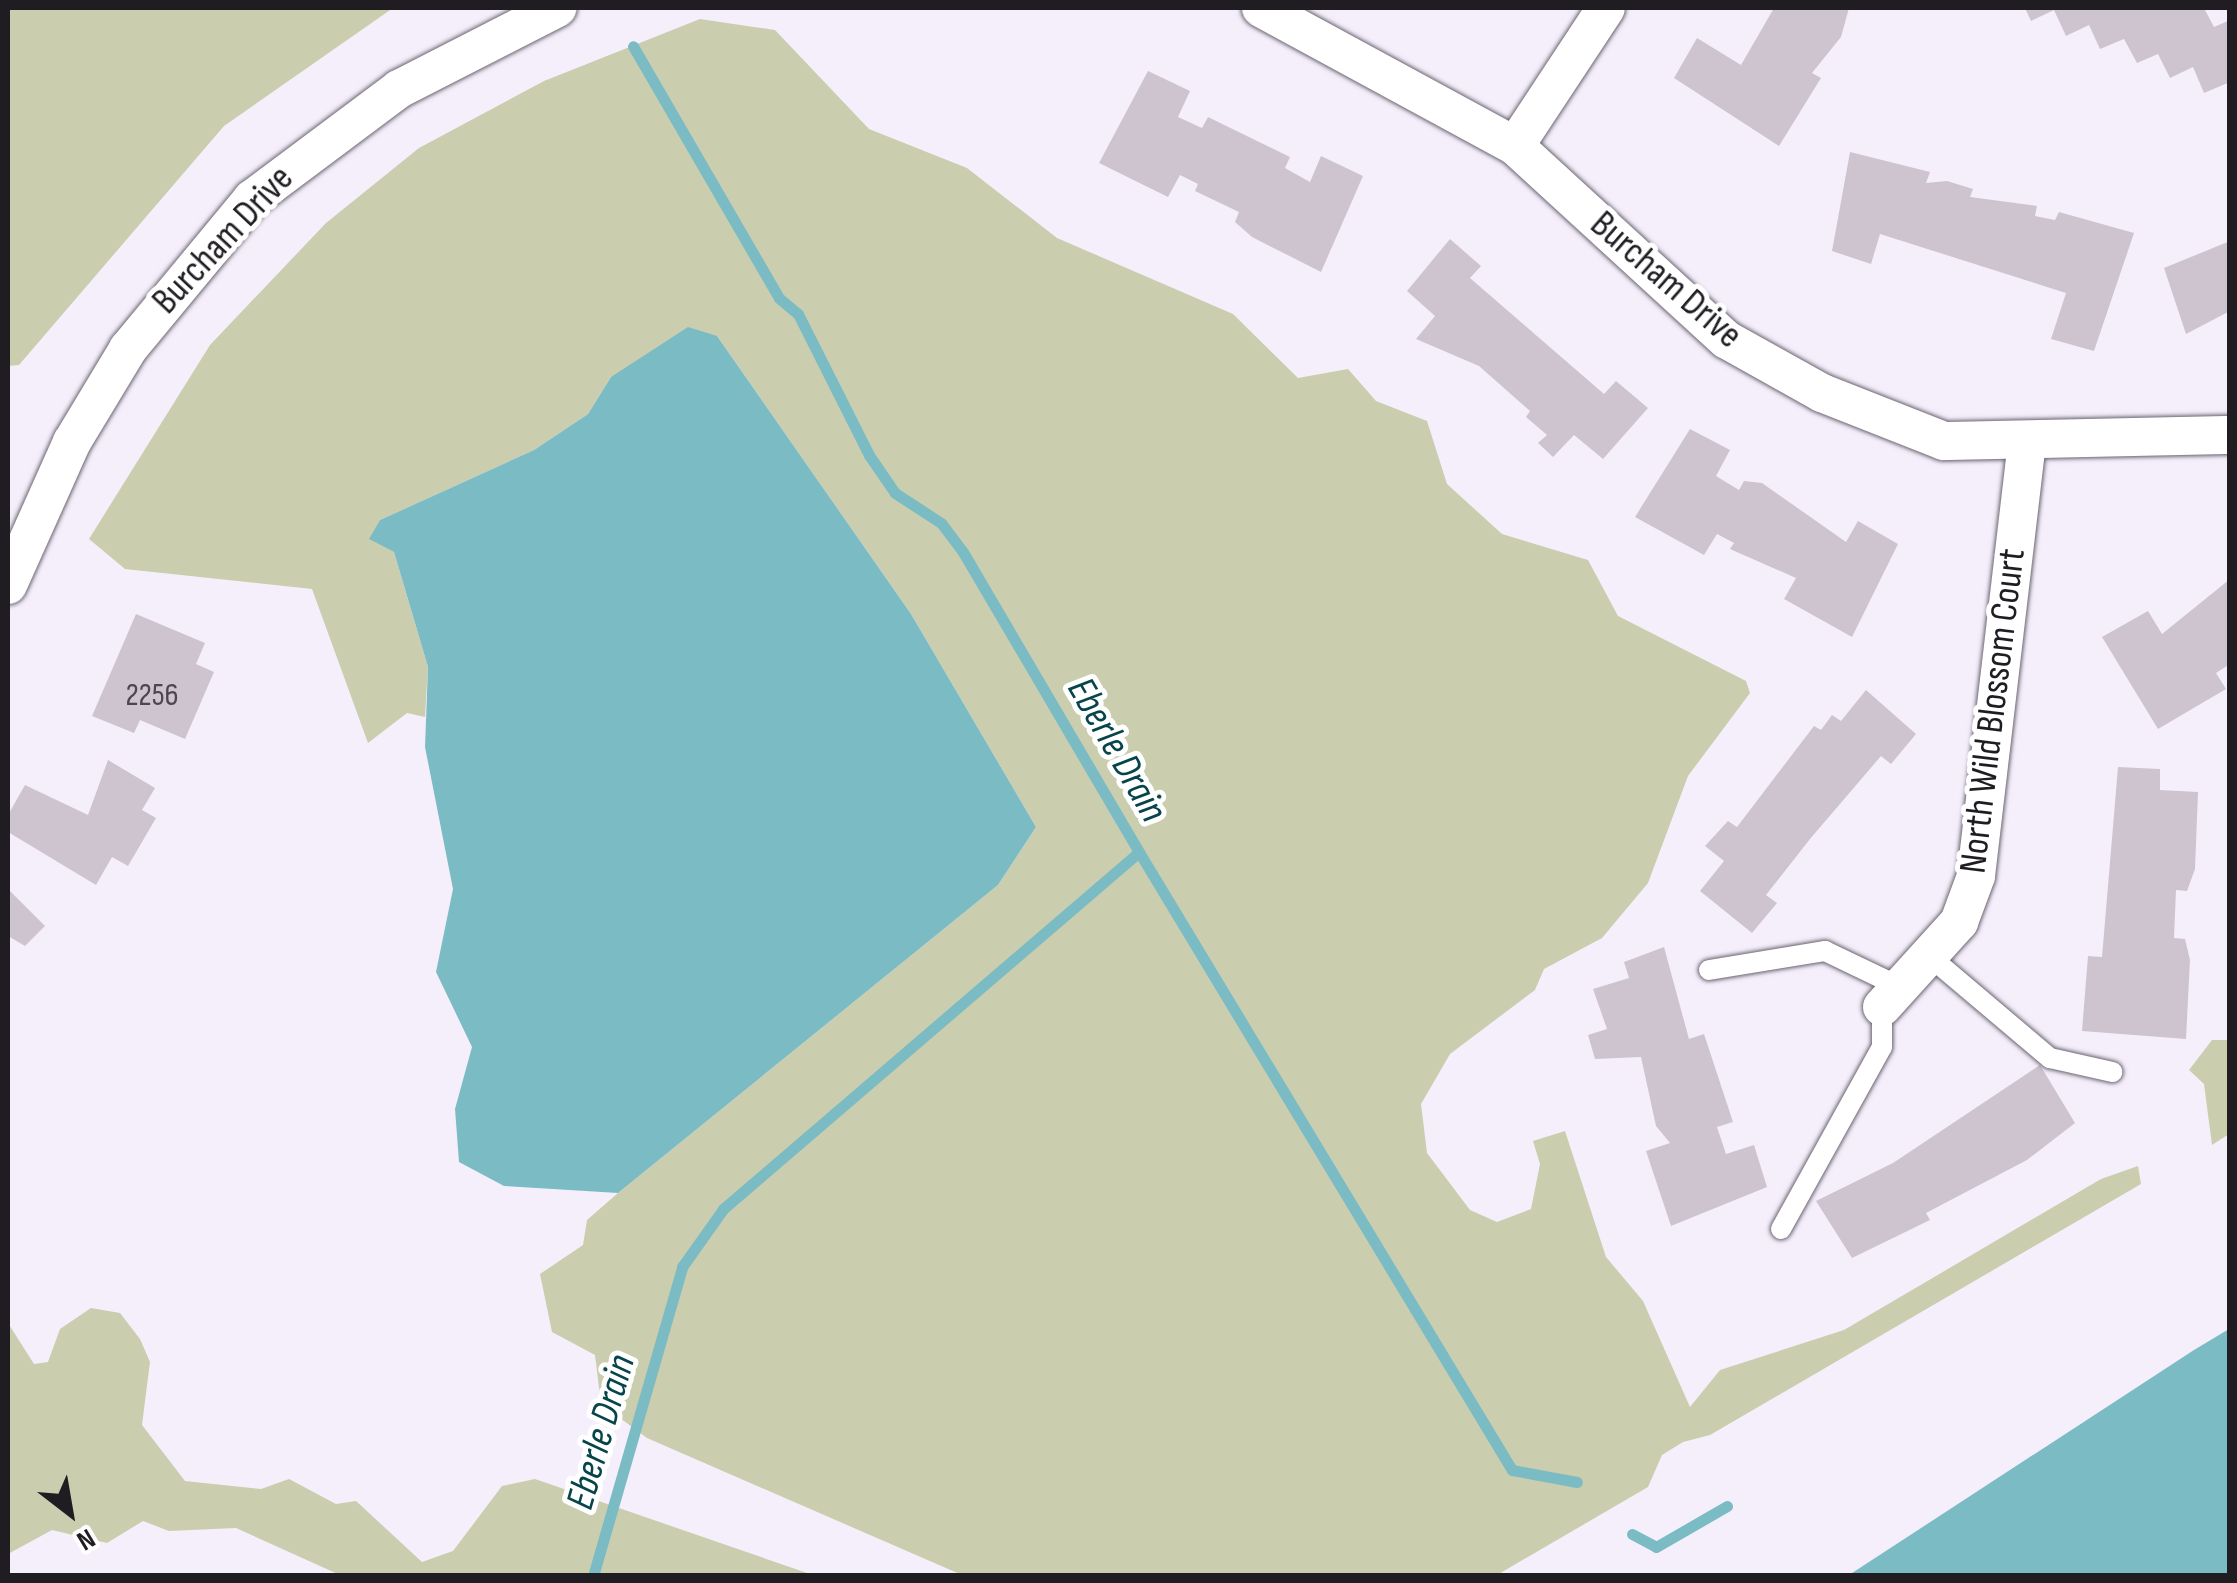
<!DOCTYPE html>
<html>
<head>
<meta charset="utf-8">
<style>
  body { margin:0 }
  #map { position:relative; width:2237px; height:1583px; overflow:hidden; background:#f5effc; font-family:"Sofia Sans Condensed",sans-serif }
  div>[style] { position:absolute }
  [style*='--x'] { left:calc(var(--x)*1px); top:calc(var(--y)*1px); width:calc(var(--w)*1px); rotate:calc(var(--a)*1deg) }
  .green>* { inset:0; background:#cbcdaf }
  .water>* { inset:0; background:#7bbcc4 }
  .stream>* { height:11px; margin:-5.5px; padding:0 5.5px; transform-origin:5.5px; border-radius:5.5px; background:#7bbcc4 }
  .building>* { inset:0; background:#cec4d0 }
  .roads { filter:drop-shadow(0 0 2px #6b6571) drop-shadow(0 0 2px #6b6571) }
  .service>* { height:20px; margin:-10px; padding:0 10px; transform-origin:10px; border-radius:10px; background:#fff }
  .minor>* { height:38px; margin:-19px; padding:0 19px; transform-origin:19px; border-radius:19px; background:#fff }
  span { translate:-50% -50%; white-space:nowrap; text-align:center; line-height:1.15; -webkit-text-stroke:10px #fff; paint-order:stroke }
  .number-label { font-size:32px; color:#4c474e }
  .number-label span { -webkit-text-stroke-width:0 }
  .street-label { font-size:38px; color:#201d22 }
  .water-label { font-size:40px; color:#07454b; font-style:italic }
  .frame { position:absolute; inset:0; border:10px solid #201d22; pointer-events:none }
  .north { position:absolute; left:20px; top:1463px; width:100px; height:100px; -webkit-text-stroke:8px #fff; paint-order:stroke; rotate:149deg; font-size:28px; font-weight:700; line-height:40px; text-align:center; color:#201d22 }
  .north::after { content:''; display:block; margin:auto; width:35px; height:45px; background:#201d22; clip-path:polygon(50% 0,100% 100%,50% 72%,0 100%) }
</style>
</head>
<body>
<div id="map">
  <div class="green">
    <div style="clip-path:polygon(8px 8px,393px 8px,224px 126px,19px 365px,8px 366px)"></div>
    <div style="clip-path:polygon(700px 19px,775px 30px,869px 129px,967px 168px,1057px 238px,1233px 314px,1298px 378px,1348px 369px,1376px 401px,1427px 421px,1447px 484px,1502px 534px,1588px 560px,1618px 616px,1746px 681px,1750px 693px,1688px 776px,1648px 883px,1602px 938px,1544px 969px,1535px 990px,1450px 1054px,1421px 1104px,1427px 1153px,1470px 1210px,1497px 1222px,1531px 1209px,1540px 1164px,1533px 1141px,1565px 1131px,1606px 1257px,1643px 1301px,1690px 1407px,1720px 1370px,1844px 1330px,2101px 1179px,2138px 1166px,2141px 1184px,1710px 1435px,1683px 1442px,1662px 1455px,1648px 1487px,1497px 1575px,962px 1575px,647px 1438px,601px 1404px,595px 1355px,552px 1332px,540px 1274px,583px 1245px,587px 1220px,618px 1193px,998px 885px,1036px 827px,911px 614px,717px 336px,611px 377px,588px 414px,534px 450px,380px 520px,370px 539px,394px 552px,428px 667px,425px 717px,407px 713px,368px 743px,312px 589px,125px 569px,89px 539px,210px 345px,326px 223px,419px 148px,544px 81px)"></div>
    <div style="clip-path:polygon(2212px 1040px,2230px 1040px,2229px 1134px,2212px 1145px,2204px 1084px,2189px 1070px)"></div>
    <div style="clip-path:polygon(91px 1308px,120px 1313px,140px 1339px,150px 1362px,142px 1425px,185px 1481px,261px 1489px,289px 1479px,336px 1504px,356px 1501px,422px 1562px,453px 1551px,502px 1486px,535px 1479px,813px 1575px,340px 1575px,236px 1528px,169px 1531px,143px 1521px,107px 1543px,52px 1530px,8px 1554px,8px 1323px,34px 1364px,48px 1362px,60px 1329px)"></div>
  </div>
  <div class="water">
    <div style="clip-path:polygon(688px 327px,717px 336px,911px 614px,1036px 827px,998px 885px,618px 1193px,504px 1186px,459px 1162px,455px 1109px,472px 1047px,436px 972px,453px 889px,425px 747px,428px 667px,394px 552px,369px 539px,380px 520px,534px 450px,588px 414px,611px 377px)"></div>
    <div style="clip-path:polygon(2229px 1329px,2229px 1575px,1849px 1575px,2194px 1350px)"></div>
  </div>
  <div class="stream">
    <div style="--x:1139;--y:852;--w:722;--a:58.89"></div>
    <div style="--x:1512;--y:1470;--w:66;--a:10.5"></div>
    <div style="--x:1632;--y:1534;--w:27;--a:28"></div>
    <div style="--x:1656;--y:1547;--w:82;--a:-30"></div>
    <div style="--x:593;--y:1576;--w:322;--a:-73.9"></div>
    <div style="--x:682;--y:1267;--w:71;--a:-54.7"></div>
    <div style="--x:723;--y:1209;--w:548;--a:-40.64"></div>
    <div style="--x:1139;--y:852;--w:348;--a:-120.4"></div>
    <div style="--x:963;--y:552;--w:36;--a:-127"></div>
    <div style="--x:941;--y:523;--w:55;--a:-146.9"></div>
    <div style="--x:895;--y:493;--w:46;--a:-124.4"></div>
    <div style="--x:869;--y:455;--w:158;--a:-116.7"></div>
    <div style="--x:798;--y:314;--w:25;--a:-140"></div>
    <div style="--x:779;--y:298;--w:291;--a:-120.1"></div>
  </div>
  <div class="building">
    <div style="clip-path:polygon(1774px 8px,1849px 8px,1841px 37px,1812px 73px,1821px 78px,1779px 146px,1674px 78px,1697px 38px,1741px 65px)"></div>
    <div style="clip-path:polygon(2025px 8px,2204px 8px,2214px 27px,2230px 20px,2230px 82px,2204px 93px,2193px 67px,2170px 78px,2158px 54px,2137px 63px,2124px 39px,2100px 49px,2089px 25px,2066px 36px,2054px 10px,2031px 21px)"></div>
    <div style="clip-path:polygon(1148px 71px,1190px 91px,1178px 117px,1202px 128px,1208px 117px,1290px 157px,1285px 168px,1310px 182px,1321px 156px,1363px 176px,1321px 272px,1252px 237px,1235px 222px,1239px 212px,1195px 191px,1198px 184px,1180px 175px,1168px 197px,1099px 163px)"></div>
    <div style="clip-path:polygon(1850px 152px,1930px 172px,1926px 183px,1947px 181px,1973px 189px,1970px 197px,2037px 206px,2035px 216px,2055px 220px,2059px 212px,2134px 233px,2094px 351px,2051px 339px,2066px 293px,1880px 234px,1871px 264px,1832px 251px)"></div>
    <div style="clip-path:polygon(1450px 239px,1481px 266px,1470px 278px,1604px 394px,1616px 381px,1648px 408px,1603px 459px,1574px 435px,1553px 457px,1538px 443px,1547px 435px,1526px 417px,1530px 411px,1479px 366px,1416px 339px,1435px 316px,1407px 291px)"></div>
    <div style="clip-path:polygon(2230px 241px,2230px 311px,2186px 334px,2164px 268px)"></div>
    <div style="clip-path:polygon(1690px 429px,1730px 450px,1716px 476px,1739px 490px,1744px 481px,1762px 483px,1846px 542px,1858px 521px,1898px 544px,1852px 637px,1784px 599px,1796px 578px,1730px 549px,1734px 543px,1717px 534px,1704px 555px,1635px 517px)"></div>
    <div style="clip-path:polygon(2230px 579px,2230px 664px,2216px 673px,2226px 689px,2158px 729px,2102px 637px,2148px 611px,2162px 634px)"></div>
    <div style="clip-path:polygon(136px 614px,205px 643px,196px 664px,214px 672px,185px 739px,140px 720px,134px 733px,92px 716px)"></div>
    <div style="clip-path:polygon(1866px 690px,1916px 734px,1891px 764px,1881px 756px,1810px 839px,1766px 895px,1777px 903px,1752px 933px,1700px 891px,1724px 861px,1705px 846px,1728px 821px,1737px 827px,1814px 726px,1821px 730px,1832px 715px,1841px 721px)"></div>
    <div style="clip-path:polygon(108px 760px,155px 788px,142px 810px,156px 818px,128px 866px,112px 857px,96px 885px,8px 832px,8px 815px,25px 785px,88px 815px)"></div>
    <div style="clip-path:polygon(2118px 767px,2160px 769px,2160px 790px,2198px 792px,2195px 869px,2187px 891px,2176px 890px,2174px 938px,2185px 939px,2190px 960px,2186px 1039px,2082px 1031px,2088px 956px,2102px 957px)"></div>
    <div style="clip-path:polygon(8px 889px,45px 926px,25px 946px,8px 936px)"></div>
    <div style="clip-path:polygon(1664px 947px,1689px 1039px,1704px 1034px,1733px 1122px,1717px 1127px,1726px 1154px,1754px 1145px,1767px 1187px,1671px 1226px,1646px 1151px,1670px 1143px,1656px 1126px,1641px 1057px,1595px 1059px,1588px 1035px,1607px 1029px,1593px 989px,1629px 978px,1624px 962px)"></div>
    <div style="clip-path:polygon(2040px 1065px,2075px 1123px,2027px 1160px,1926px 1213px,1930px 1220px,1852px 1258px,1816px 1201px,1893px 1163px)"></div>
  </div>
  <div class="roads">
    <div class="service">
      <div style="--x:1928;--y:955;--w:160;--a:40.2"></div>
      <div style="--x:2050;--y:1058;--w:64;--a:12.7"></div>
      <div style="--x:1709;--y:970;--w:118;--a:-9.3"></div>
      <div style="--x:1825;--y:951;--w:83;--a:25.6"></div>
      <div style="--x:1781;--y:1229;--w:208;--a:-61"></div>
      <div style="--x:1882;--y:1047;--w:40;--a:-90"></div>
    </div>
    <div class="minor">
      <div style="--x:1261;--y:8;--w:289;--a:28.5"></div>
      <div style="--x:1515;--y:146;--w:287;--a:42.5"></div>
      <div style="--x:1727;--y:340;--w:109;--a:29.2"></div>
      <div style="--x:1822;--y:393;--w:131;--a:21.5"></div>
      <div style="--x:1944;--y:441;--w:286;--a:-1.2"></div>
      <div style="--x:1515;--y:146;--w:165;--a:-56.6"></div>
      <div style="--x:8;--y:585;--w:157;--a:-65.9"></div>
      <div style="--x:72;--y:442;--w:109;--a:-58.9"></div>
      <div style="--x:128;--y:349;--w:195;--a:-50.4"></div>
      <div style="--x:252;--y:199;--w:184;--a:-36.8"></div>
      <div style="--x:399;--y:89;--w:178;--a:-27.1"></div>
      <div style="--x:1882;--y:1007;--w:115;--a:-47.8"></div>
      <div style="--x:1959;--y:922;--w:49;--a:-69.7"></div>
      <div style="--x:1976;--y:876;--w:434;--a:-83.3"></div>
    </div>
  </div>
  <div class="number-label">
    <span style="left:152px;top:696px">2256</span>
  </div>
  <div class="street-label">
    <span style="left:223px;top:240px;rotate:-47deg">Burcham Drive</span>
    <span style="left:1666px;top:280px;rotate:41deg">Burcham Drive</span>
    <span style="left:1993px;top:711px;rotate:-83deg">North Wild Blossom Court</span>
  </div>
  <div class="water-label">
    <span style="left:1117px;top:750px;rotate:60deg">Eberle Drain</span>
    <span style="left:601px;top:1432px;rotate:-74deg">Eberle Drain</span>
  </div>
  <div class="frame"></div>
  <div class="north">N</div>
</div>
</body>
</html>
